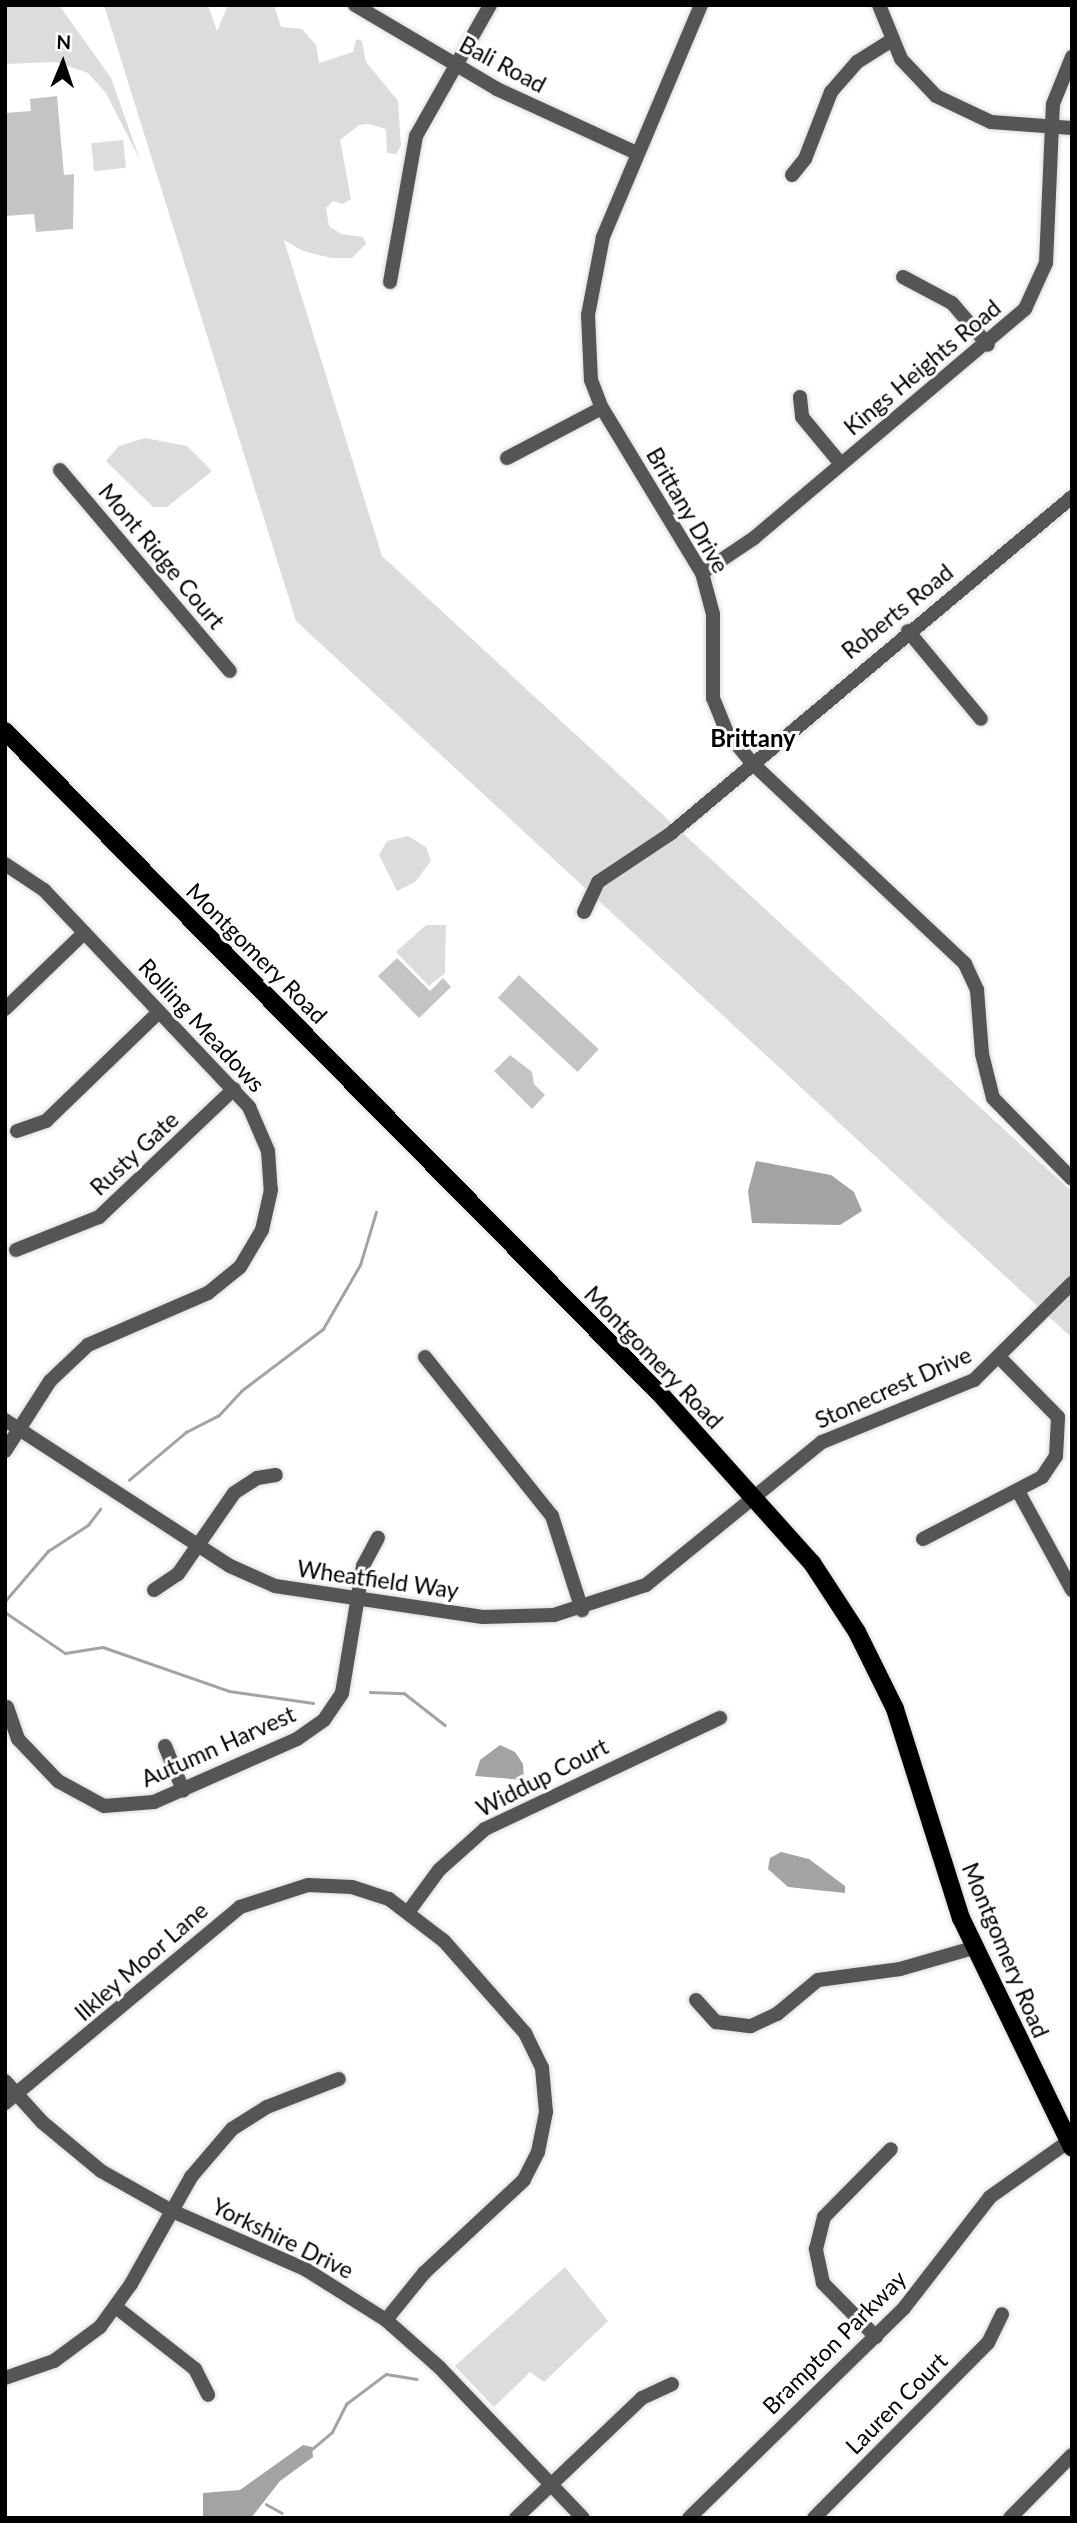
<!DOCTYPE html>
<html>
<head>
<meta charset="utf-8">
<style>
  body { margin:0 }
  #map { position:relative; width:1077px; height:2523px; overflow:hidden; background:#fff; font-family:Lato,sans-serif }
  div>[style] { position:absolute }
  [style*='--x'] { left:calc(var(--x)*1px); top:calc(var(--y)*1px); width:calc(var(--w)*1px); rotate:calc(var(--a)*1deg) }
  .green>* { inset:0; background:#dcdcdc; transform-origin:0 0 }
  .water>* { inset:0; background:#a3a3a3 }
  .stream>* { height:2.5px; margin:-1.25px; padding:0 1.25px; transform-origin:1.25px; border-radius:1.25px; background:#a3a3a3 }
  .building>* { inset:0; background:#c4c4c4; transform-origin:0 0 }
  .roads { filter:drop-shadow(0 0 2px #dbdbdb) drop-shadow(0 0 2px #dbdbdb) }
  .minor>* { height:14px; margin:-7px; padding:0 7px; transform-origin:7px; border-radius:7px; background:#555 }
  .major>* { height:18px; margin:-9px; padding:0 9px; transform-origin:9px; border-radius:9px; background:#000 }
  span { translate:-50% -50%; white-space:nowrap; text-align:center; line-height:1.15; -webkit-text-stroke:6px #fff; paint-order:stroke }
  .street-label { font-size:23px; color:#000 }
  .neighbourhood-label { font-size:24px; color:#000; font-weight:700 }
  .frame { position:absolute; inset:0; border:7px solid #000; pointer-events:none }
  .north { position:absolute; left:28px; top:28px; width:70px; height:70px; -webkit-text-stroke:5px #fff; paint-order:stroke; rotate:2deg; font-size:19px; font-weight:700; line-height:28px; text-align:center; color:#000 }
  .north::after { content:''; display:block; margin:auto; width:24px; height:32px; background:#000; clip-path:polygon(50% 0,100% 100%,50% 72%,0 100%) }
</style>
</head>
<body>
<div id="map">
  <div class="green">
    <div style="clip-path:polygon(5px 5px,59px 5px,111px 78px,140px 160px,106px 93px,88px 73px,56px 62px,5px 64px)"></div>
    <div style="clip-path:polygon(104px 5px,208px 5px,217px 31px,228px 5px,274px 5px,281px 27px,302px 29px,316px 45px,319px 63px,353px 52px,356px 39px,362px 41px,366px 62px,398px 101px,401px 146px,396px 154px,387px 153px,386px 129px,369px 124px,359px 125px,340px 140px,351px 199px,343px 204px,333px 201px,326px 208px,329px 226px,341px 234px,363px 237px,366px 244px,352px 258px,331px 258px,303px 251px,284px 240px,382px 556px,1072px 1192px,1072px 1338px,296px 621px)"></div>
    <div style="left:123px;top:140px;width:28px;height:32px;rotate:84deg"></div>
    <div style="clip-path:polygon(145px 438px,187px 446px,212px 471px,167px 507px,153px 507px,106px 461px,119px 446px)"></div>
    <div style="clip-path:polygon(408px 836px,426px 847px,431px 861px,415px 882px,397px 891px,379px 855px,387px 841px)"></div>
    <div style="clip-path:polygon(426px 925px,446px 925px,445px 973px,429px 986px,396px 952px)"></div>
    <div style="clip-path:polygon(565px 2267px,608px 2321px,544px 2382px,530px 2372px,494px 2407px,455px 2366px)"></div>
  </div>
  <div class="water">
    <div style="clip-path:polygon(756px 1161px,831px 1175px,854px 1192px,862px 1211px,840px 1225px,752px 1223px,748px 1191px)"></div>
    <div style="clip-path:polygon(500px 1745px,515px 1752px,523px 1764px,524px 1780px,475px 1776px,480px 1760px)"></div>
    <div style="clip-path:polygon(781px 1852px,809px 1859px,845px 1886px,845px 1893px,788px 1887px,768px 1869px,770px 1858px)"></div>
    <div style="clip-path:polygon(303px 2445px,312px 2447px,313px 2457px,280px 2481px,251px 2518px,203px 2518px,203px 2493px,240px 2490px)"></div>
  </div>
  <div class="stream">
    <div style="--x:129;--y:1480;--w:75;--a:-40.1"></div>
    <div style="--x:186;--y:1432;--w:36;--a:-27"></div>
    <div style="--x:218;--y:1416;--w:34;--a:-47"></div>
    <div style="--x:241;--y:1391;--w:103;--a:-37.1"></div>
    <div style="--x:323;--y:1329;--w:74;--a:-60"></div>
    <div style="--x:360;--y:1265;--w:55;--a:-73.2"></div>
    <div style="--x:5;--y:1601;--w:66;--a:-49.3"></div>
    <div style="--x:48;--y:1551;--w:48;--a:-33"></div>
    <div style="--x:88;--y:1525;--w:20;--a:-53"></div>
    <div style="--x:5;--y:1612;--w:73;--a:34.3"></div>
    <div style="--x:65;--y:1653;--w:38;--a:-9"></div>
    <div style="--x:103;--y:1647;--w:133;--a:19.2"></div>
    <div style="--x:229;--y:1691;--w:85;--a:8.1"></div>
    <div style="--x:370;--y:1692;--w:34;--a:2"></div>
    <div style="--x:404;--y:1693;--w:52;--a:38"></div>
    <div style="--x:312;--y:2449;--w:26;--a:-40"></div>
    <div style="--x:332;--y:2432;--w:31;--a:-63"></div>
    <div style="--x:346;--y:2404;--w:50;--a:-36.9"></div>
    <div style="--x:386;--y:2374;--w:31;--a:9"></div>
    <div style="--x:266;--y:2504;--w:18;--a:29"></div>
  </div>
  <div class="building">
    <div style="clip-path:polygon(57px 96px,64px 175px,74px 174px,73px 229px,36px 232px,34px 214px,5px 216px,5px 113px,31px 111px,30px 99px)"></div>
    <div style="clip-path:polygon(397px 958px,430px 991px,443px 978px,451px 987px,419px 1018px,378px 976px)"></div>
    <div style="left:519px;top:975px;width:109px;height:31px;rotate:43deg"></div>
    <div style="clip-path:polygon(510px 1055px,532px 1072px,534px 1084px,545px 1095px,532px 1109px,494px 1071px)"></div>
  </div>
  <div class="roads">
    <div class="minor">
      <div style="--x:355;--y:5;--w:165;--a:30.6"></div>
      <div style="--x:497;--y:89;--w:154;--a:24.6"></div>
      <div style="--x:701;--y:5;--w:252;--a:112.9"></div>
      <div style="--x:603;--y:237;--w:79;--a:100.9"></div>
      <div style="--x:588;--y:315;--w:65;--a:87.4"></div>
      <div style="--x:591;--y:380;--w:30;--a:69"></div>
      <div style="--x:602;--y:408;--w:193;--a:58.8"></div>
      <div style="--x:702;--y:573;--w:42;--a:75"></div>
      <div style="--x:713;--y:614;--w:84;--a:90"></div>
      <div style="--x:713;--y:698;--w:35;--a:68"></div>
      <div style="--x:726;--y:731;--w:41;--a:50.9"></div>
      <div style="--x:752;--y:763;--w:293;--a:43.3"></div>
      <div style="--x:965;--y:964;--w:29;--a:65"></div>
      <div style="--x:977;--y:990;--w:64;--a:85.5"></div>
      <div style="--x:982;--y:1054;--w:45;--a:76"></div>
      <div style="--x:993;--y:1098;--w:113;--a:45.7"></div>
      <div style="--x:879;--y:5;--w:58;--a:67.8"></div>
      <div style="--x:901;--y:59;--w:51;--a:46.6"></div>
      <div style="--x:936;--y:96;--w:61;--a:25.3"></div>
      <div style="--x:991;--y:122;--w:81;--a:4.2"></div>
      <div style="--x:792;--y:175;--w:21;--a:-51"></div>
      <div style="--x:805;--y:159;--w:72;--a:-68.8"></div>
      <div style="--x:831;--y:92;--w:40;--a:-49"></div>
      <div style="--x:857;--y:62;--w:40;--a:-32"></div>
      <div style="--x:903;--y:277;--w:55;--a:28"></div>
      <div style="--x:952;--y:303;--w:55;--a:49.4"></div>
      <div style="--x:390;--y:282;--w:148;--a:-79.9"></div>
      <div style="--x:416;--y:136;--w:150;--a:-60.5"></div>
      <div style="--x:800;--y:397;--w:20;--a:84"></div>
      <div style="--x:802;--y:417;--w:61;--a:50.3"></div>
      <div style="--x:507;--y:458;--w:107;--a:-27.8"></div>
      <div style="--x:60;--y:470;--w:263;--a:49.8"></div>
      <div style="--x:702;--y:573;--w:63;--a:-33.9"></div>
      <div style="--x:754;--y:538;--w:355;--a:-40.2"></div>
      <div style="--x:1025;--y:309;--w:51;--a:-65.5"></div>
      <div style="--x:1046;--y:263;--w:159;--a:-87.5"></div>
      <div style="--x:1053;--y:104;--w:51;--a:-68"></div>
      <div style="--x:908;--y:631;--w:114;--a:50.3"></div>
      <div style="--x:5;--y:864;--w:47;--a:33.7"></div>
      <div style="--x:44;--y:890;--w:299;--a:46.6"></div>
      <div style="--x:249;--y:1107;--w:48;--a:66.6"></div>
      <div style="--x:268;--y:1151;--w:39;--a:86"></div>
      <div style="--x:271;--y:1190;--w:41;--a:102.7"></div>
      <div style="--x:262;--y:1230;--w:43;--a:120.7"></div>
      <div style="--x:240;--y:1267;--w:41;--a:140.9"></div>
      <div style="--x:208;--y:1293;--w:131;--a:156.6"></div>
      <div style="--x:88;--y:1345;--w:52;--a:136.5"></div>
      <div style="--x:50;--y:1381;--w:83;--a:122.7"></div>
      <div style="--x:584;--y:912;--w:33;--a:-65"></div>
      <div style="--x:598;--y:882;--w:87;--a:-33.7"></div>
      <div style="--x:670;--y:834;--w:525;--a:-39.97"></div>
      <div style="--x:5;--y:1009;--w:110;--a:-43.9"></div>
      <div style="--x:17;--y:1131;--w:31;--a:-19"></div>
      <div style="--x:46;--y:1121;--w:157;--a:-44"></div>
      <div style="--x:16;--y:1250;--w:89;--a:-21.7"></div>
      <div style="--x:99;--y:1217;--w:186;--a:-43.5"></div>
      <div style="--x:425;--y:1357;--w:203;--a:51.4"></div>
      <div style="--x:552;--y:1516;--w:99;--a:72.3"></div>
      <div style="--x:5;--y:1420;--w:268;--a:33"></div>
      <div style="--x:230;--y:1566;--w:49;--a:24"></div>
      <div style="--x:275;--y:1586;--w:210;--a:8.5"></div>
      <div style="--x:483;--y:1617;--w:71;--a:-1.6"></div>
      <div style="--x:554;--y:1615;--w:97;--a:-18.1"></div>
      <div style="--x:646;--y:1585;--w:227;--a:-39.1"></div>
      <div style="--x:822;--y:1442;--w:164;--a:-22.2"></div>
      <div style="--x:974;--y:1380;--w:138;--a:-44.7"></div>
      <div style="--x:1018;--y:1491;--w:113;--a:61.4"></div>
      <div style="--x:923;--y:1539;--w:134;--a:-27.5"></div>
      <div style="--x:1042;--y:1477;--w:25;--a:-56"></div>
      <div style="--x:1056;--y:1456;--w:39;--a:-87"></div>
      <div style="--x:1058;--y:1417;--w:81;--a:-134.5"></div>
      <div style="--x:154;--y:1590;--w:29;--a:-34"></div>
      <div style="--x:178;--y:1574;--w:98;--a:-55.3"></div>
      <div style="--x:234;--y:1493;--w:27;--a:-33"></div>
      <div style="--x:257;--y:1478;--w:19;--a:-9"></div>
      <div style="--x:7;--y:1707;--w:34;--a:71"></div>
      <div style="--x:18;--y:1739;--w:58;--a:46.4"></div>
      <div style="--x:58;--y:1781;--w:52;--a:28.5"></div>
      <div style="--x:104;--y:1806;--w:50;--a:-4.6"></div>
      <div style="--x:154;--y:1802;--w:156;--a:-23.8"></div>
      <div style="--x:297;--y:1739;--w:33;--a:-35"></div>
      <div style="--x:324;--y:1720;--w:32;--a:-56"></div>
      <div style="--x:342;--y:1693;--w:129;--a:-80.6"></div>
      <div style="--x:363;--y:1566;--w:32;--a:-62"></div>
      <div style="--x:165;--y:1746;--w:48;--a:67.8"></div>
      <div style="--x:409;--y:1911;--w:51;--a:-53.8"></div>
      <div style="--x:439;--y:1870;--w:62;--a:-41.7"></div>
      <div style="--x:485;--y:1829;--w:260;--a:-25.3"></div>
      <div style="--x:696;--y:2000;--w:30;--a:48"></div>
      <div style="--x:716;--y:2022;--w:35;--a:7"></div>
      <div style="--x:751;--y:2026;--w:29;--a:-25"></div>
      <div style="--x:777;--y:2014;--w:53;--a:-39.7"></div>
      <div style="--x:818;--y:1980;--w:83;--a:-7.6"></div>
      <div style="--x:900;--y:1969;--w:76;--a:-16"></div>
      <div style="--x:5;--y:2081;--w:55;--a:47.9"></div>
      <div style="--x:42;--y:2122;--w:77;--a:39.7"></div>
      <div style="--x:101;--y:2171;--w:81;--a:29.4"></div>
      <div style="--x:172;--y:2211;--w:145;--a:23.6"></div>
      <div style="--x:305;--y:2269;--w:96;--a:32.2"></div>
      <div style="--x:386;--y:2320;--w:72;--a:41.6"></div>
      <div style="--x:440;--y:2368;--w:207;--a:46.4"></div>
      <div style="--x:5;--y:2103;--w:306;--a:-39.8"></div>
      <div style="--x:240;--y:1907;--w:71;--a:-17.9"></div>
      <div style="--x:308;--y:1885;--w:44;--a:2.6"></div>
      <div style="--x:352;--y:1887;--w:39;--a:18"></div>
      <div style="--x:389;--y:1899;--w:69;--a:37.4"></div>
      <div style="--x:444;--y:1941;--w:123;--a:48.6"></div>
      <div style="--x:525;--y:2033;--w:39;--a:64"></div>
      <div style="--x:542;--y:2068;--w:44;--a:84.8"></div>
      <div style="--x:546;--y:2112;--w:41;--a:101.3"></div>
      <div style="--x:538;--y:2152;--w:31;--a:117"></div>
      <div style="--x:524;--y:2180;--w:137;--a:137.1"></div>
      <div style="--x:424;--y:2273;--w:60;--a:129"></div>
      <div style="--x:117;--y:2308;--w:99;--a:38"></div>
      <div style="--x:195;--y:2369;--w:29;--a:63"></div>
      <div style="--x:876;--y:2337;--w:76;--a:-134.5"></div>
      <div style="--x:823;--y:2283;--w:35;--a:-102"></div>
      <div style="--x:816;--y:2249;--w:33;--a:-76"></div>
      <div style="--x:824;--y:2217;--w:95;--a:-45.4"></div>
      <div style="--x:5;--y:2378;--w:52;--a:-19.1"></div>
      <div style="--x:54;--y:2361;--w:57;--a:-36.5"></div>
      <div style="--x:100;--y:2327;--w:53;--a:-54.2"></div>
      <div style="--x:131;--y:2284;--w:123;--a:-60.7"></div>
      <div style="--x:191;--y:2177;--w:63;--a:-49.5"></div>
      <div style="--x:232;--y:2129;--w:41;--a:-32.2"></div>
      <div style="--x:267;--y:2107;--w:77;--a:-21.3"></div>
      <div style="--x:516;--y:2518;--w:174;--a:-43.6"></div>
      <div style="--x:642;--y:2398;--w:33;--a:-25"></div>
      <div style="--x:689;--y:2518;--w:301;--a:-44.3"></div>
      <div style="--x:904;--y:2308;--w:140;--a:-52.2"></div>
      <div style="--x:990;--y:2197;--w:100;--a:-35.3"></div>
      <div style="--x:814;--y:2518;--w:247;--a:-45.2"></div>
      <div style="--x:988;--y:2343;--w:32;--a:-64"></div>
      <div style="--x:1010;--y:2518;--w:88;--a:-45.5"></div>
    </div>
    <div class="major">
      <div style="--x:5;--y:731;--w:936;--a:45.35"></div>
      <div style="--x:663;--y:1397;--w:223;--a:48.1"></div>
      <div style="--x:812;--y:1563;--w:82;--a:56.9"></div>
      <div style="--x:857;--y:1632;--w:86;--a:63.7"></div>
      <div style="--x:895;--y:1709;--w:219;--a:72.5"></div>
      <div style="--x:961;--y:1918;--w:255;--a:64.2"></div>
    </div>
  </div>
  <div class="street-label">
    <span style="left:503px;top:64px;rotate:28deg">Bali Road</span>
    <span style="left:922px;top:367px;rotate:-40deg">Kings Heights Road</span>
    <span style="left:688px;top:510px;rotate:60deg">Brittany Drive</span>
    <span style="left:162px;top:556px;rotate:50deg">Mont Ridge Court</span>
    <span style="left:897px;top:611px;rotate:-39deg">Roberts Road</span>
    <span style="left:257px;top:953px;rotate:45deg">Montgomery Road</span>
    <span style="left:202px;top:1025px;rotate:47deg">Rolling Meadows</span>
    <span style="left:134px;top:1153px;rotate:-43deg">Rusty Gate</span>
    <span style="left:654px;top:1357px;rotate:46deg">Montgomery Road</span>
    <span style="left:893px;top:1387px;rotate:-24deg">Stonecrest Drive</span>
    <span style="left:378px;top:1579px;rotate:8deg">Wheatfield Way</span>
    <span style="left:218px;top:1746px;rotate:-24deg">Autumn Harvest</span>
    <span style="left:542px;top:1777px;rotate:-27deg">Widdup Court</span>
    <span style="left:1006px;top:1950px;rotate:67deg">Montgomery Road</span>
    <span style="left:141px;top:1961px;rotate:-41deg">Ilkley Moor Lane</span>
    <span style="left:283px;top:2238px;rotate:26deg">Yorkshire Drive</span>
    <span style="left:834px;top:2342px;rotate:-45deg">Brampton Parkway</span>
    <span style="left:896px;top:2403px;rotate:-45deg">Lauren Court</span>
  </div>
  <div class="neighbourhood-label">
    <span style="left:753px;top:738px">Brittany</span>
  </div>
  <div class="frame"></div>
  <div class="north">N</div>
</div>
</body>
</html>
